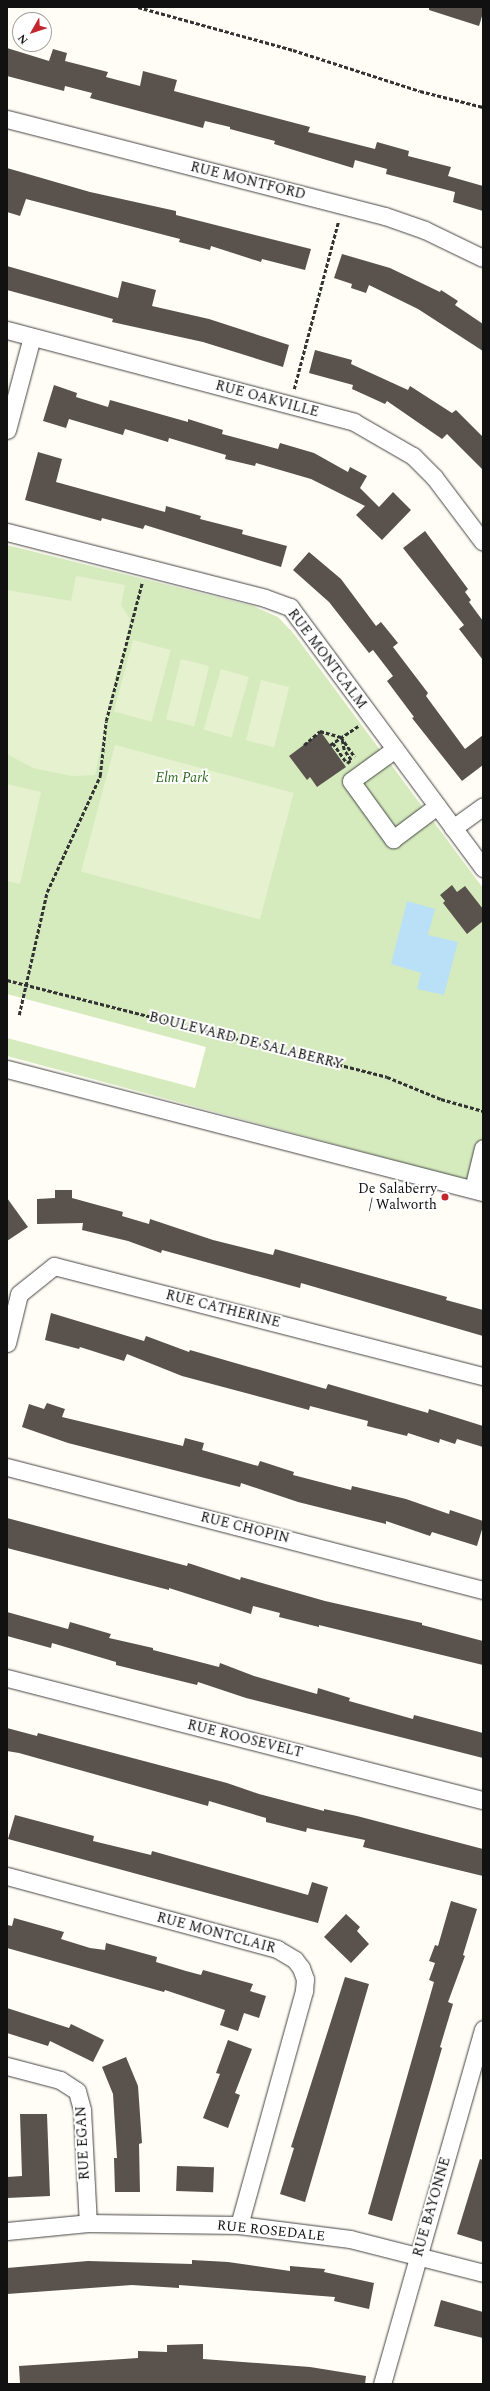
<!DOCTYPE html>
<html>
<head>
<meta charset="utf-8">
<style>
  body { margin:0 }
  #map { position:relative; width:490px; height:2391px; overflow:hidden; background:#fffdf5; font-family:Spectral,serif }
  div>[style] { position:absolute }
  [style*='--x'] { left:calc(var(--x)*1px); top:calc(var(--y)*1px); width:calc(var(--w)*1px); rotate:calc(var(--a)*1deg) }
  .green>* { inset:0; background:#d5ebbd }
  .pitch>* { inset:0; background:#e6f2cf; transform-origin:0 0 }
  .water>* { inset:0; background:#b9e0f7 }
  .building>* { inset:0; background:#5a524d; transform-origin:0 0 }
  .path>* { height:2.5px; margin-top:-1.25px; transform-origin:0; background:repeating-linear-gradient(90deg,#333 0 4px,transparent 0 6px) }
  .roads { filter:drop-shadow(0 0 1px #444) drop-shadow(0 0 1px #444) }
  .minor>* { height:17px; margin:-8.5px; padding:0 8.5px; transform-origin:8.5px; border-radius:8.5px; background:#fff }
  .dots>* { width:11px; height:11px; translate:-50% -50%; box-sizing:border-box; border:2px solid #fff; border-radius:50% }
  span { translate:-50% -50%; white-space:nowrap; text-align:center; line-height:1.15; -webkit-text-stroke:4px #fff; paint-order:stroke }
  .street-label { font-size:14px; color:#111 }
  .park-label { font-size:14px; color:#2f6b1f; font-style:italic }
  .poi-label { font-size:14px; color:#111 }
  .right { translate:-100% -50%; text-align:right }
  .frame { position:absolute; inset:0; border:8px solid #111; pointer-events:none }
  .north { position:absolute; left:12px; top:12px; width:40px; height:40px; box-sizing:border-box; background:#fff; border:1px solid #a0a0a0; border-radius:50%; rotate:231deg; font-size:11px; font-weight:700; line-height:16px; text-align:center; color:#111 }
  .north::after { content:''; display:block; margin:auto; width:14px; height:18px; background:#c4262e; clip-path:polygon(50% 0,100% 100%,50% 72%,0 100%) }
</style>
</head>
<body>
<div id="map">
  <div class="green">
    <div style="clip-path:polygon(7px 545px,253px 606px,278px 617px,294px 634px,378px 747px,483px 888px,483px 1184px,7px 1056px,7px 1038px,195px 1088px,206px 1047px,7px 994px)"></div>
  </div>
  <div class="pitch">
    <div style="clip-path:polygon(76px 576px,125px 585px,121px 605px,130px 619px,120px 670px,117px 669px,95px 775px,72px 776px,33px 768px,7px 754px,7px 590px,71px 601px)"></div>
    <div style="left:133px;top:640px;width:39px;height:74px;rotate:15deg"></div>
    <div style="left:181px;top:659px;width:29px;height:62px;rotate:14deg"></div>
    <div style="left:221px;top:669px;width:29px;height:63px;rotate:16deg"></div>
    <div style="left:261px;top:680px;width:29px;height:62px;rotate:14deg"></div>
    <div style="left:115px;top:745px;width:185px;height:131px;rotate:15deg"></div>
    <div style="clip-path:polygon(7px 784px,41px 792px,20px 884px,7px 881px)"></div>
  </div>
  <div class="water">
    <div style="clip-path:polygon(407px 901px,435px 909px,428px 935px,458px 942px,444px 995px,417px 989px,421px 973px,391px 964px)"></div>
  </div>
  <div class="building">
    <div style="clip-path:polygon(429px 7px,483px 7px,483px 13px,479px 26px,429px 10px)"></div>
    <div style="clip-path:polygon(7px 48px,49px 61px,53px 49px,67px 53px,65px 61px,108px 72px,106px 77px,140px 86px,143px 71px,177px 80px,174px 91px,310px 127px,308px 132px,375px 149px,377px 142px,409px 151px,408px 156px,451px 167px,448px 176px,483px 186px,483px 211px,453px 202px,455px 192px,386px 174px,387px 169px,355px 160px,353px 168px,274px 144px,275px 141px,230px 129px,230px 127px,205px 121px,203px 128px,90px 98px,92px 93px,65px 86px,64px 91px,7px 76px)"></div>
    <div style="clip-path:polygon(7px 168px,90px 192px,176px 211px,176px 215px,311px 249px,305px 270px,262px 259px,261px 262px,211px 246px,210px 250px,179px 242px,180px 239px,26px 199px,20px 216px,7px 212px)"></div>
    <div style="clip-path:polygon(342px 254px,390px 268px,440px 292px,441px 290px,458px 301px,455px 305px,483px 324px,483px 351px,418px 309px,369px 285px,366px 293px,351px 288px,352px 284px,334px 278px)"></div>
    <div style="clip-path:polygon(7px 266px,118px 298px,122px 281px,156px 290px,152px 306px,209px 319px,289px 345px,283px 367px,203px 342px,112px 322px,113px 319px,7px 290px)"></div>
    <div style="clip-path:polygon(315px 350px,352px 360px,351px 364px,408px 390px,410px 386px,452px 413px,456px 410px,483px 437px,483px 470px,447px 434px,442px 439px,387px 401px,385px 404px,352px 389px,353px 385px,309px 373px)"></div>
    <div style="clip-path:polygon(54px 385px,77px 393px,76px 397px,108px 407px,110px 400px,188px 422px,188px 419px,223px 430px,222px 434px,278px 449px,280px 443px,314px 453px,348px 472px,350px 467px,367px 476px,360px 488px,379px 507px,393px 492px,411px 510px,382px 540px,356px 515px,365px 506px,311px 479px,256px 463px,255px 466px,225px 459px,226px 455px,169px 438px,168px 442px,125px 429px,123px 435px,69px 419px,66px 428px,43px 421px)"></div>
    <div style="clip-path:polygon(38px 452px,62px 459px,56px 482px,165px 512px,166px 506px,201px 516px,200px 519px,243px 530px,242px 534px,287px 546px,281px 567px,145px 525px,143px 529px,102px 518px,101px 521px,25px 500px)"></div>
    <div style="clip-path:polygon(425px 531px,468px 589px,465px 592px,471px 600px,469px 602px,483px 621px,483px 660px,459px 629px,464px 625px,403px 548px)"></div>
    <div style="clip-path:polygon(309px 552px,341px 579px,376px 626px,381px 622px,398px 643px,393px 647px,428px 693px,426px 696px,465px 749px,483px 735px,483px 765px,462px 781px,412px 718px,414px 717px,387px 681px,393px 676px,373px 650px,369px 653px,329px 602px,293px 570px)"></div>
    <div style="clip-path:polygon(321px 732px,346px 767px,317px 787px,310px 777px,307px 780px,289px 756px)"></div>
    <div style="clip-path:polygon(452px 885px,457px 892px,465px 886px,483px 909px,483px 921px,467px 934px,443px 903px,445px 901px,440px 895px)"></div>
    <div style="clip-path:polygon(55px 1190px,72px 1190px,72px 1198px,123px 1212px,122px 1216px,149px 1224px,150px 1219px,213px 1240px,273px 1255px,275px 1249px,447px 1297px,446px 1300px,483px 1310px,483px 1336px,301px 1283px,300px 1288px,162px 1250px,161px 1253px,128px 1241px,82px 1230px,83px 1223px,37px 1224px,37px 1199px,55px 1198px)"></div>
    <div style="clip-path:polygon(7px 1198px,28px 1227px,7px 1241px)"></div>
    <div style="clip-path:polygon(51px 1313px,144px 1341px,146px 1336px,189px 1352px,190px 1350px,326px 1389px,328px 1384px,428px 1413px,429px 1409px,483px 1426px,483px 1447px,457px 1439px,455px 1444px,440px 1439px,439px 1443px,408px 1433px,407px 1436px,367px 1426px,368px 1421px,310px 1406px,309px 1410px,182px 1376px,127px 1354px,124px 1361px,80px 1347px,79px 1349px,45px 1340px)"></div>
    <div style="clip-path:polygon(47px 1403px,65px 1409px,62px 1417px,183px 1446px,185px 1438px,204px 1443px,202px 1450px,258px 1466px,260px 1461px,294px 1472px,293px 1475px,351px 1490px,352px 1486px,406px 1499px,449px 1514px,450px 1510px,483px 1521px,483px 1526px,477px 1546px,432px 1532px,430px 1536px,386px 1521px,386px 1524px,298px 1502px,241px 1483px,240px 1487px,68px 1443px,22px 1427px,29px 1404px,44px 1409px)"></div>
    <div style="clip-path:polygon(7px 1518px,187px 1566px,188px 1563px,240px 1580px,241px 1577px,325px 1601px,422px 1623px,422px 1625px,483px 1641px,483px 1665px,319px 1625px,319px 1627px,279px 1617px,280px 1613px,253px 1606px,251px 1614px,169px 1588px,169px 1590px,7px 1548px)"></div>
    <div style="clip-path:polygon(7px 1612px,68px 1629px,70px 1622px,111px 1634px,109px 1638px,153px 1648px,153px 1650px,219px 1667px,220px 1663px,254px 1676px,317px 1694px,318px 1688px,350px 1698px,349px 1701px,413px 1719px,414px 1715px,483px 1733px,483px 1758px,246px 1698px,198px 1682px,197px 1685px,116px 1665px,116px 1662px,52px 1643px,51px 1648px,7px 1636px)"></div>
    <div style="clip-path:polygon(7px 1728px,37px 1736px,38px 1733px,227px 1783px,259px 1794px,324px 1811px,324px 1809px,357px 1816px,483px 1849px,483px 1876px,363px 1847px,365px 1840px,307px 1828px,306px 1832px,266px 1822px,266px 1818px,209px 1801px,208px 1806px,19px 1753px,7px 1751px)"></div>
    <div style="clip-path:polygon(15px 1815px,94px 1836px,93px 1841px,151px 1855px,152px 1851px,308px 1895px,312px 1882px,328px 1887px,318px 1923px,8px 1839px)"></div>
    <div style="clip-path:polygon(451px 1901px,477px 1909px,463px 1955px,465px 1956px,448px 2002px,453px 2004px,440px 2047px,442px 2048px,392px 2221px,368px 2214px,434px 1982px,429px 1980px,435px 1963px,429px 1961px,435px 1945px,438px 1946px)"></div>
    <div style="clip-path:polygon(346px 1914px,360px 1927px,357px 1931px,369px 1944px,351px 1963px,324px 1937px)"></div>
    <div style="clip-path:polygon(14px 1918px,64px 1932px,61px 1939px,90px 1948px,105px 1950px,106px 1943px,157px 1957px,156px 1962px,186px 1971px,201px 1975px,203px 1970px,253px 1984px,250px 1991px,266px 1996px,259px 2018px,244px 2013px,238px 2031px,220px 2025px,225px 2010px,165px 1990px,164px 1992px,7px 1948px,7px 1925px,12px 1926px)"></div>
    <div style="clip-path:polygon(345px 1977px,369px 1984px,305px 2202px,280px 2194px,294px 2148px,291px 2147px)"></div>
    <div style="clip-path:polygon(7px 2008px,69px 2028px,71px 2024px,104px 2040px,93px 2062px,50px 2041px,48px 2046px,7px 2033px)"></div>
    <div style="clip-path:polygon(228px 2040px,252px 2049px,235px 2093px,240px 2095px,228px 2128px,203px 2118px,220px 2074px,216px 2073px)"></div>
    <div style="clip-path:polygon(126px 2057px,138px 2086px,142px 2143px,139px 2144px,140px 2192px,115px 2192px,114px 2158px,117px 2158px,113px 2094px,102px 2067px)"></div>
    <div style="clip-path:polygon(20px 2114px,47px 2114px,50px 2196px,7px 2198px,7px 2177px,22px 2176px)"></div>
    <div style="clip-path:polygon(480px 2159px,483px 2160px,483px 2242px,457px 2234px)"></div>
    <div style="left:177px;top:2166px;width:37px;height:25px;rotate:2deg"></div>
    <div style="clip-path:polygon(192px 2260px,228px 2262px,290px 2271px,290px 2266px,325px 2269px,324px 2272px,374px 2283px,369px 2309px,334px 2301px,335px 2297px,179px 2285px,179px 2288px,132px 2285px,7px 2294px,7px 2268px,88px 2261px,192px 2264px)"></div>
    <div style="clip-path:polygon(441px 2300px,483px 2312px,483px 2338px,434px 2326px)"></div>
    <div style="clip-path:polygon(203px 2344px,203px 2359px,310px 2367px,366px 2376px,365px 2384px,20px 2384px,19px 2366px,138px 2358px,138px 2351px,167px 2352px,167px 2345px)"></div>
  </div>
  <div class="path">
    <div style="--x:138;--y:7;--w:161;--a:15.5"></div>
    <div style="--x:293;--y:50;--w:133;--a:17.9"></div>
    <div style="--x:420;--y:91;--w:65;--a:14.3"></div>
    <div style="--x:294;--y:389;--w:173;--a:-75.2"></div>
    <div style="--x:333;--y:743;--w:24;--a:55"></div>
    <div style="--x:347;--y:763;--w:5;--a:-37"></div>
    <div style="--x:351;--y:760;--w:12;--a:-125"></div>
    <div style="--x:344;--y:750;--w:10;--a:-101"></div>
    <div style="--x:304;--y:745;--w:21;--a:-41"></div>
    <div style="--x:320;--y:731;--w:22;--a:16"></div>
    <div style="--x:341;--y:737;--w:24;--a:55"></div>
    <div style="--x:330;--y:745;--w:34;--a:-34"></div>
    <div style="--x:7;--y:980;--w:392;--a:14.3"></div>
    <div style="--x:387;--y:1077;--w:58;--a:22.2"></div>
    <div style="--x:441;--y:1099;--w:44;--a:15.9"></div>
    <div style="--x:19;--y:1015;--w:126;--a:-77.2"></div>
    <div style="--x:47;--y:892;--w:128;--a:-65.4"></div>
    <div style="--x:100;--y:776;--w:55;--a:-83.8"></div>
    <div style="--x:106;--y:721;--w:143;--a:-75.4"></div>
  </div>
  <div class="roads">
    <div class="minor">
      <div style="--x:7;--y:119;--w:390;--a:14.4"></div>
      <div style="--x:385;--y:216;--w:42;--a:19.3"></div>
      <div style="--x:425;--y:230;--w:64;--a:25.8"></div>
      <div style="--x:7;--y:330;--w:359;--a:14.8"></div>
      <div style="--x:354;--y:422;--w:68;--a:30"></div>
      <div style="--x:413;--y:456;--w:30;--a:45"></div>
      <div style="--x:434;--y:477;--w:81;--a:53"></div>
      <div style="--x:7;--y:430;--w:96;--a:-75"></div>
      <div style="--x:7;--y:532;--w:266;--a:14.3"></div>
      <div style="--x:265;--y:598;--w:27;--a:20"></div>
      <div style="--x:290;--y:607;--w:325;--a:53.5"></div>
      <div style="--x:395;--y:749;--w:54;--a:144"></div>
      <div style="--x:351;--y:781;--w:72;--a:54.1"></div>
      <div style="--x:393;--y:839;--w:55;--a:-36.9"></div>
      <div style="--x:453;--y:828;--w:37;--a:-36"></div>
      <div style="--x:7;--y:1069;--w:492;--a:14.5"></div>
      <div style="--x:473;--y:1189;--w:42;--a:-76.3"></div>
      <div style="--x:7;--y:1343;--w:50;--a:-76.2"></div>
      <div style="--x:19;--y:1294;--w:45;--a:-38.7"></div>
      <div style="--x:54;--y:1266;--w:443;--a:14.4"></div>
      <div style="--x:7;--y:1467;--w:492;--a:14.5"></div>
      <div style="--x:7;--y:1678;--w:491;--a:14.4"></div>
      <div style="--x:7;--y:1876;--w:280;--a:15.1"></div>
      <div style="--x:277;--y:1949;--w:21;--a:31"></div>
      <div style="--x:295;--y:1960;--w:10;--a:53"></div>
      <div style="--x:301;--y:1968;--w:12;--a:70"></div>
      <div style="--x:305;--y:1979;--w:12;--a:95"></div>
      <div style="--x:304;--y:1991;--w:243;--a:105.5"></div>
      <div style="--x:7;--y:2066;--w:55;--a:14.8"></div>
      <div style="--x:60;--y:2080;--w:20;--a:33"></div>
      <div style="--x:77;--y:2091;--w:20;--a:75"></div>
      <div style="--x:82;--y:2110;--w:113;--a:87"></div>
      <div style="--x:7;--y:2231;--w:81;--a:-5.6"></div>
      <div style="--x:88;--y:2223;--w:151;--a:0.8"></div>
      <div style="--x:239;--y:2225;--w:112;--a:7.2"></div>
      <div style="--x:350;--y:2239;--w:137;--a:14.3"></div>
      <div style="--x:382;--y:2384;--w:369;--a:-74.1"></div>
    </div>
  </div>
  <div class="dots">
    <div style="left:445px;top:1197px;background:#c4262e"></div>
  </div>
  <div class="street-label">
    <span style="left:248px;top:181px;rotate:14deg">RUE MONTFORD</span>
    <span style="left:267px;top:399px;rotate:15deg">RUE OAKVILLE</span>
    <span style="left:327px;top:659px;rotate:53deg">RUE MONTCALM</span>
    <span style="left:246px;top:1041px;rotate:14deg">BOULEVARD DE SALABERRY</span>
    <span style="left:223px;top:1309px;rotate:14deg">RUE CATHERINE</span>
    <span style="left:245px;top:1528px;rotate:14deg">RUE CHOPIN</span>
    <span style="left:245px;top:1739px;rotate:14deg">RUE ROOSEVELT</span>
    <span style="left:216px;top:1933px;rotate:15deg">RUE MONTCLAIR</span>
    <span style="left:83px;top:2143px;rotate:-93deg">RUE EGAN</span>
    <span style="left:432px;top:2207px;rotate:-74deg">RUE BAYONNE</span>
    <span style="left:271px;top:2231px;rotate:6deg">RUE ROSEDALE</span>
  </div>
  <div class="park-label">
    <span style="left:182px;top:778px">Elm Park</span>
  </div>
  <div class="poi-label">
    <span class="right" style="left:437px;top:1197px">De Salaberry<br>/ Walworth</span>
  </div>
  <div class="frame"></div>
  <div class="north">N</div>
</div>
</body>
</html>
